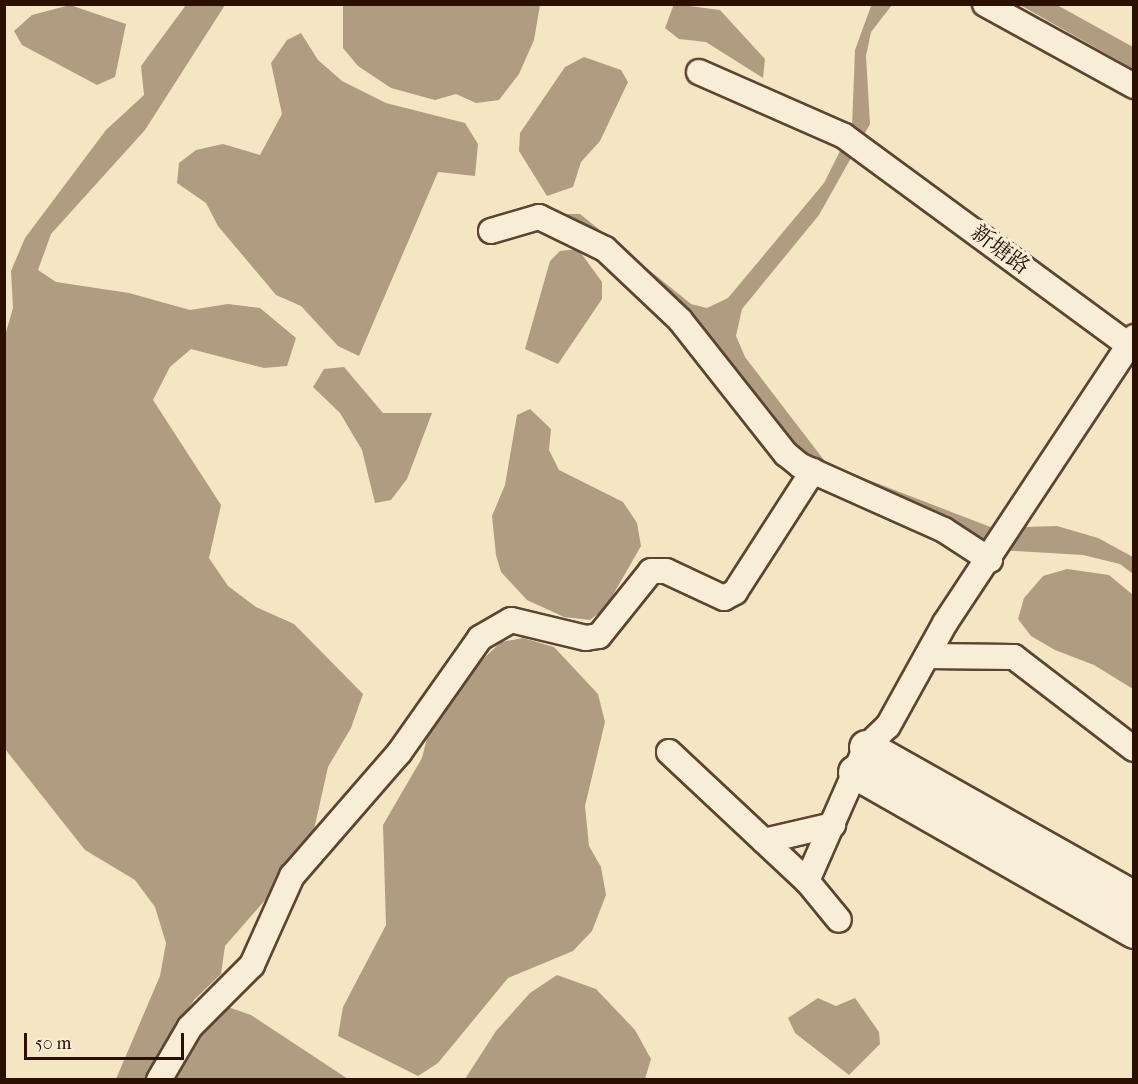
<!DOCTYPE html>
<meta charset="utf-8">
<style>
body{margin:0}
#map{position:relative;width:1138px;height:1084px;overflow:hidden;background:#f4e5c3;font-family:"IM FELL French Canon","Noto Serif SC",serif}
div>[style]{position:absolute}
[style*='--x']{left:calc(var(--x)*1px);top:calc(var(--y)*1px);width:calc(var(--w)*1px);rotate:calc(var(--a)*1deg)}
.water>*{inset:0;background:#b09c81}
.roads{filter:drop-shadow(2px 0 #5d4431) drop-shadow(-2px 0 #5d4431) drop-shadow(0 2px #5d4431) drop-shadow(0 -2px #5d4431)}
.street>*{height:24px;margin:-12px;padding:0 12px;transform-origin:12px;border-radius:12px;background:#f8eed8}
.secondary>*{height:33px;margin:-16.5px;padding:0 16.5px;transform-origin:16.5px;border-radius:16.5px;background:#f8eed8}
span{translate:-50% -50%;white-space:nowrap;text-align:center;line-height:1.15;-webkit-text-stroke:6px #f8eed8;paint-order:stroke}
.street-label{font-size:22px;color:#2b0f00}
.frame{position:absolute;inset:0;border:6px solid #2b0f00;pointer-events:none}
.scale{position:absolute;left:24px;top:1033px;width:160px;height:27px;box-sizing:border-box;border:3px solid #2b0f00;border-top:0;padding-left:8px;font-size:18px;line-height:21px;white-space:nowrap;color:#2b0f00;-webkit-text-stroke:4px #f8eed8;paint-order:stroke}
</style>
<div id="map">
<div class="water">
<i style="clip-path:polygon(674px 4px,720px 10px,765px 59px,763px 78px,706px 42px,679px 39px,665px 28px)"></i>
<i style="clip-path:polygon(70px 5px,126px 24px,115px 77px,97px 85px,22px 45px,14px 31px,32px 15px)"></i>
<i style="clip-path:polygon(186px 5px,225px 5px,145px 130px,51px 234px,38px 270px,56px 282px,129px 293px,190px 310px,228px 304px,260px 308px,296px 338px,287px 366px,264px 368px,191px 349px,170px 367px,153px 400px,221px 505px,209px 558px,228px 586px,256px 607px,294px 624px,363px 694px,351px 728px,328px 767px,313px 834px,295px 866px,225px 946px,221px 974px,194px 1000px,169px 1038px,152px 1079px,116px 1079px,160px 976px,166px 943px,155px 907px,135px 880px,85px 850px,5px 749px,4px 339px,13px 308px,11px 271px,25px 238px,106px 130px,144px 95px,141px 66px)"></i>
<i style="clip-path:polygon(343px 5px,343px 4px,540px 5px,534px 40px,519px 74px,499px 100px,476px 103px,456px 94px,435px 100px,391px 88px,358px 66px,343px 48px)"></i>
<i style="clip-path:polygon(892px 5px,871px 32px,866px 56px,870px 124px,819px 215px,742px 309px,736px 336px,745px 357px,827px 464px,993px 528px,1057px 526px,1098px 538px,1133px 557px,1133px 574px,1120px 564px,1083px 555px,999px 550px,816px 471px,563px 214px,580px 214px,691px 304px,707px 308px,728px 298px,824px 183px,852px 127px,855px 50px,871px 6px)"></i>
<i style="clip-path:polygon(1020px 5px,1057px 5px,1133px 47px,1133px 69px)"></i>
<i style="clip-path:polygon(301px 33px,318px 60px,342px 81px,386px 103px,465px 123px,478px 144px,475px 176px,438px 172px,359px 356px,338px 346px,301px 306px,276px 295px,218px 226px,206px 203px,177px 183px,179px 163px,196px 150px,223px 144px,260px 155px,282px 114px,271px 63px,287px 40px)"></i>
<i style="clip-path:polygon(584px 57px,621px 70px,628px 82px,600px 141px,581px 162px,573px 187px,547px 196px,519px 151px,520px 133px,565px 67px)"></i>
<i style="clip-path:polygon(578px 249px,602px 282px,602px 299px,558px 364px,525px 349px,550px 261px,560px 251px)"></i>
<i style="clip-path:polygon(344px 367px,383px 413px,432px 413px,407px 479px,391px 500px,375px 503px,362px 450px,340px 413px,313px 387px,324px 369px)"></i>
<i style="clip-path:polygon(530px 409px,551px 429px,549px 450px,559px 470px,623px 502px,637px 523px,641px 546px,606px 607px,590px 620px,564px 617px,527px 600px,501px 572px,496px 555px,492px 516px,505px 485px,517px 415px)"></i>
<i style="clip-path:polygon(1067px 569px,1109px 575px,1133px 595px,1133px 689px,1094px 665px,1055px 650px,1031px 636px,1018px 619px,1024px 598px,1043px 576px)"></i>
<i style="clip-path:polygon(523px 638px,554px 647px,598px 694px,605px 722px,585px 806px,589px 846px,601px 867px,606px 895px,592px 931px,573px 951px,508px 978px,438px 1063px,418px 1076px,338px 1036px,343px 1007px,386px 925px,383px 825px,422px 758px,431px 722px,465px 676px,501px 642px)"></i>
<i style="clip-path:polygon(557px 975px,596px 989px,635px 1030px,651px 1059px,645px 1079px,465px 1079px,496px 1031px,530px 993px)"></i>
<i style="clip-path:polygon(818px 998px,836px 1006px,855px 998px,879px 1032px,880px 1044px,849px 1075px,795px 1033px,788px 1018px)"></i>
<i style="clip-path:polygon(228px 1007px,251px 1015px,348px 1079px,174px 1080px,214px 1014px)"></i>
</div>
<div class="roads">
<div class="street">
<i style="--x:985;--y:4;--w:170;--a:28.8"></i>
<i style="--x:699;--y:72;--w:158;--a:23.8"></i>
<i style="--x:844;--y:136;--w:360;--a:36.3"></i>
<i style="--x:491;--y:231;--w:50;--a:-16.3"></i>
<i style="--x:539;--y:217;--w:73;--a:25.9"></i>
<i style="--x:605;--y:249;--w:103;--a:43.4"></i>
<i style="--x:680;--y:320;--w:171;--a:51.7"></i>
<i style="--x:786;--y:454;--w:19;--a:39"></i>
<i style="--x:801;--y:466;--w:157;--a:24.1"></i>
<i style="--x:944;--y:530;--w:55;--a:33.1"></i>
<i style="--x:927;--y:656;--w:87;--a:0.7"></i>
<i style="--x:1014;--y:657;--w:151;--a:37.5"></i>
<i style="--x:669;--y:752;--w:189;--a:43.1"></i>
<i style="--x:807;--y:881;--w:50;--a:50.6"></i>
<i style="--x:764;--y:841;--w:71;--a:-13.1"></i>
<i style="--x:807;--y:881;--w:146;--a:-66.2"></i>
<i style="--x:866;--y:747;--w:30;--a:-44"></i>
<i style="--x:888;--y:726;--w:118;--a:-61"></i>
<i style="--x:945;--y:623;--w:343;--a:-56.5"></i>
<i style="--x:159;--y:1080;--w:61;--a:-59.7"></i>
<i style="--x:190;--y:1027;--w:88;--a:-45"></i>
<i style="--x:252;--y:965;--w:98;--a:-65.8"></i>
<i style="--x:292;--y:876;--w:163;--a:-49"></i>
<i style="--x:399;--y:753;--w:141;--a:-54.8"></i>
<i style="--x:480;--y:638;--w:36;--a:-30"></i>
<i style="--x:511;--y:620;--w:77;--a:13.5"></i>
<i style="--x:586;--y:638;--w:13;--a:-9"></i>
<i style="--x:599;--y:636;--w:83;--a:-51.3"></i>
<i style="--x:651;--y:571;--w:15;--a:0"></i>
<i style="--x:666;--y:571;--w:64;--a:25"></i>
<i style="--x:724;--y:598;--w:13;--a:-29"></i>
<i style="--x:735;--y:592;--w:144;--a:-57.2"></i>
</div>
<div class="secondary">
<i style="--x:866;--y:747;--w:308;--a:29.4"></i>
<i style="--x:855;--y:772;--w:321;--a:29.7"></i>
</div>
</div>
<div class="street-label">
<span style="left:1000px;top:250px;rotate:37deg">新塘路</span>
</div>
<div class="frame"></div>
<div class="scale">50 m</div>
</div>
